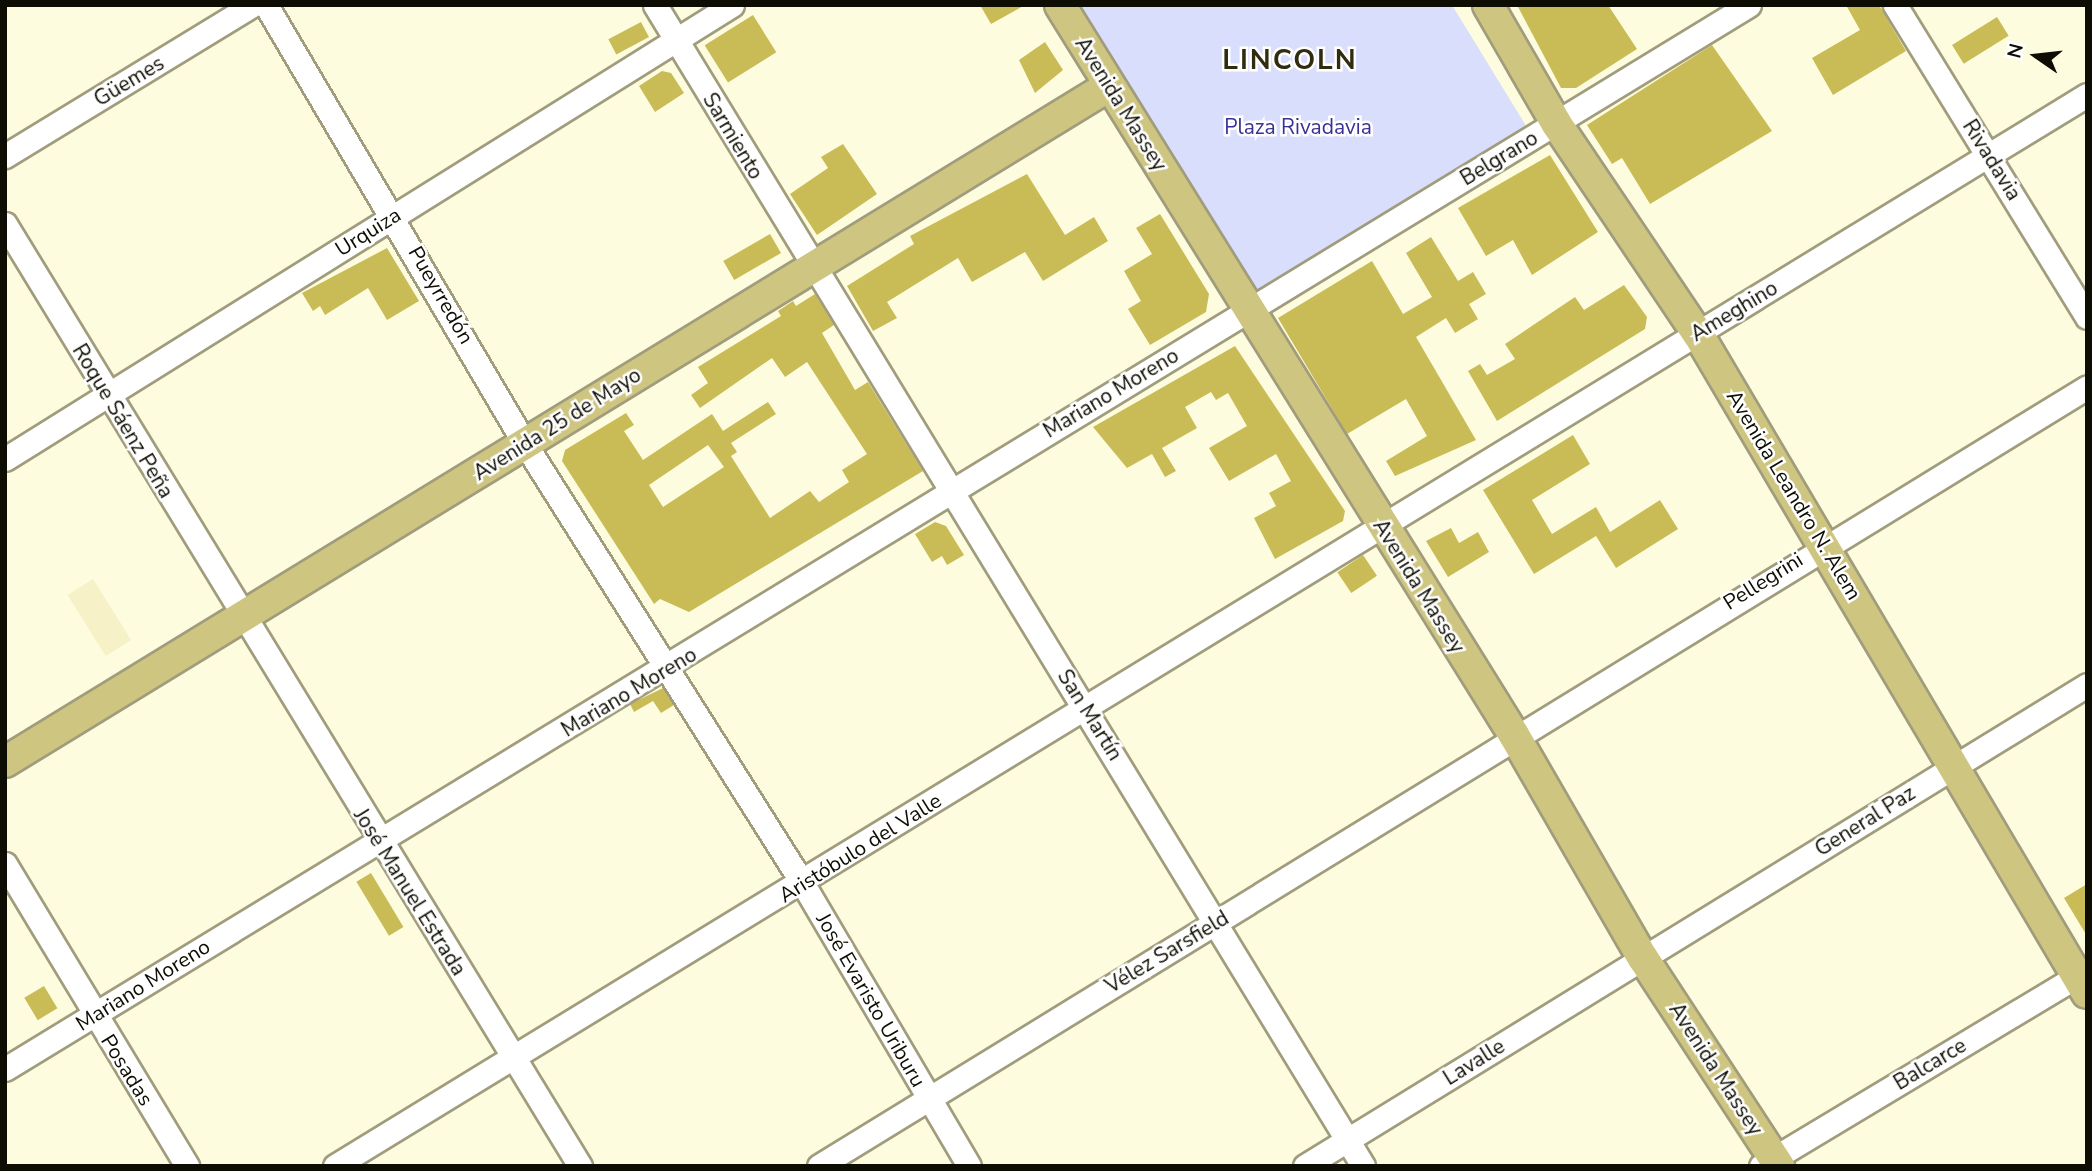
<!DOCTYPE html>
<meta charset="utf-8">
<style>
body{margin:0}
#map{position:relative;width:2092px;height:1171px;overflow:hidden;background:#fefcdf;font-family:"Nunito Sans",sans-serif}
div>[style]{position:absolute}
[style*='--x']{left:calc(var(--x)*1px);top:calc(var(--y)*1px);width:calc(var(--w)*1px);rotate:calc(var(--a)*1deg)}
.built>*{inset:0;background:#f6f1c6;transform-origin:0 0}
.green>*{inset:0;background:#dadefd}
.building>*{inset:0;background:#c9bc56;transform-origin:0 0}
.roads{filter:drop-shadow(2px 0 #a09c7c) drop-shadow(-2px 0 #a09c7c) drop-shadow(0 2px #a09c7c) drop-shadow(0 -2px #a09c7c)}
.minor>*{height:23px;margin:-11.5px;padding:0 11.5px;transform-origin:11.5px;border-radius:11.5px;background:#fff}
.major>*{height:30px;margin:-15px;padding:0 15px;transform-origin:15px;border-radius:15px;background:#cec580}
span{translate:-50% -50%;white-space:nowrap;text-align:center;line-height:1.15;-webkit-text-stroke:5px #fff;paint-order:stroke}
.street-label{font-size:21px;color:#0e0d03}
.park-label{font-size:21px;color:#383092}
.district-label{font-size:28px;color:#302c0f;font-weight:700;letter-spacing:2px}
.frame{position:absolute;inset:0;border:7px solid #0e0d03;pointer-events:none}
.north{position:absolute;left:2001px;top:21px;width:70px;height:70px;-webkit-text-stroke:5px #fff;paint-order:stroke;rotate:284deg;font-size:19px;font-weight:700;line-height:28px;text-align:center;color:#0e0d03}
.north::after{content:'';display:block;margin:auto;width:24px;height:32px;background:#0e0d03;clip-path:polygon(50% 0,100% 100%,50% 72%,0 100%)}
</style>
<div id="map">
<div class="built">
<i style="left:93px;top:579px;width:72px;height:30px;rotate:58deg"></i>
</div>
<div class="green">
<i style="clip-path:polygon(1080px 5px,1452px 5px,1528px 129px,1257px 295px)"></i>
</div>
<div class="building">
<i style="clip-path:polygon(980px 5px,1025px 5px,991px 24px)"></i>
<i style="clip-path:polygon(1517px 5px,1608px 5px,1637px 49px,1576px 88px,1561px 88px)"></i>
<i style="clip-path:polygon(1846px 5px,1879px 5px,1906px 51px,1833px 95px,1812px 58px,1860px 30px)"></i>
<i style="left:753px;top:15px;width:44px;height:57px;rotate:58deg"></i>
<i style="left:1997px;top:17px;width:22px;height:53px;rotate:58deg"></i>
<i style="left:641px;top:22px;width:17px;height:37px;rotate:62deg"></i>
<i style="clip-path:polygon(1045px 42px,1063px 70px,1035px 93px,1019px 60px)"></i>
<i style="clip-path:polygon(1712px 45px,1772px 131px,1650px 204px,1622px 158px,1612px 164px,1587px 125px)"></i>
<i style="clip-path:polygon(662px 71px,671px 73px,684px 93px,655px 112px,639px 86px)"></i>
<i style="clip-path:polygon(843px 144px,877px 194px,817px 235px,790px 194px,828px 168px,821px 157px)"></i>
<i style="clip-path:polygon(1550px 155px,1598px 232px,1532px 275px,1513px 240px,1486px 256px,1458px 208px)"></i>
<i style="clip-path:polygon(1027px 174px,1065px 235px,1094px 217px,1108px 241px,1043px 281px,1025px 252px,972px 282px,958px 258px,887px 302px,897px 318px,873px 331px,847px 286px,914px 244px,910px 236px)"></i>
<i style="clip-path:polygon(1160px 214px,1209px 294px,1206px 312px,1150px 345px,1128px 309px,1141px 301px,1124px 271px,1152px 254px,1136px 228px)"></i>
<i style="left:770px;top:234px;width:22px;height:54px;rotate:60deg"></i>
<i style="clip-path:polygon(1431px 237px,1458px 281px,1473px 272px,1486px 294px,1469px 304px,1478px 319px,1455px 333px,1446px 318px,1416px 337px,1476px 440px,1395px 476px,1386px 461px,1427px 436px,1406px 399px,1347px 434px,1278px 318px,1372px 261px,1403px 314px,1432px 297px,1406px 253px)"></i>
<i style="clip-path:polygon(387px 248px,419px 301px,387px 320px,368px 288px,325px 315px,320px 306px,313px 311px,302px 293px)"></i>
<i style="clip-path:polygon(1624px 285px,1647px 317px,1645px 329px,1497px 421px,1468px 371px,1480px 364px,1487px 375px,1515px 359px,1505px 344px,1575px 297px,1584px 310px)"></i>
<i style="clip-path:polygon(evenodd,815px 294px,834px 325px,822px 333px,855px 390px,868px 382px,923px 471px,689px 612px,660px 599px,654px 604px,562px 461px,565px 450px,626px 413px,634px 425px,624px 431px,643px 460px,712px 414px,723px 431px,768px 402px,776px 414px,731px 443px,737px 452px,731px 456px,770px 518px,810px 491px,819px 502px,849px 482px,842px 470px,867px 454px,807px 362px,785px 377px,772px 358px,700px 408px,691px 395px,708px 383px,698px 367px,781px 316px,778px 311px,793px 301px,796px 306px,815px 294px,708px 445px,724px 467px,663px 507px,649px 485px,708px 445px)"></i>
<i style="clip-path:polygon(1235px 346px,1345px 511px,1343px 521px,1275px 559px,1254px 518px,1276px 506px,1269px 493px,1291px 481px,1276px 454px,1229px 481px,1209px 448px,1247px 426px,1228px 393px,1216px 400px,1211px 392px,1185px 407px,1197px 428px,1162px 448px,1176px 471px,1165px 477px,1152px 454px,1127px 468px,1093px 427px)"></i>
<i style="clip-path:polygon(1573px 435px,1590px 464px,1532px 500px,1552px 534px,1596px 507px,1610px 532px,1660px 500px,1678px 529px,1616px 568px,1596px 536px,1534px 574px,1483px 490px)"></i>
<i style="clip-path:polygon(935px 522px,946px 526px,964px 555px,947px 565px,942px 556px,932px 562px,915px 534px)"></i>
<i style="clip-path:polygon(1451px 528px,1459px 543px,1478px 532px,1489px 552px,1448px 577px,1426px 541px)"></i>
<i style="left:1363px;top:555px;width:25px;height:31px;rotate:56deg"></i>
<i style="clip-path:polygon(663px 688px,674px 705px,661px 713px,653px 701px,634px 712px,630px 704px)"></i>
<i style="left:371px;top:873px;width:63px;height:17px;rotate:59deg"></i>
<i style="clip-path:polygon(2087px 884px,2087px 936px,2064px 898px)"></i>
<i style="left:44px;top:986px;width:26px;height:23px;rotate:59deg"></i>
</div>
<div class="roads">
<div class="minor">
<i style="--x:266;--y:5;--w:510;--a:59.46"></i>
<i style="--x:525;--y:444;--w:520;--a:57.71"></i>
<i style="--x:803;--y:884;--w:327;--a:59.5"></i>
<i style="--x:655;--y:5;--w:1360;--a:58.62"></i>
<i style="--x:1895;--y:5;--w:366;--a:58.4"></i>
<i style="--x:5;--y:156;--w:289;--a:-31.4"></i>
<i style="--x:5;--y:224;--w:1104;--a:58.6"></i>
<i style="--x:5;--y:459;--w:857;--a:-31.98"></i>
<i style="--x:5;--y:864;--w:353;--a:58.9"></i>
<i style="--x:5;--y:1069;--w:2043;--a:-31.39"></i>
<i style="--x:335;--y:1166;--w:2053;--a:-31.44"></i>
<i style="--x:819;--y:1166;--w:1488;--a:-31.56"></i>
<i style="--x:1305;--y:1166;--w:918;--a:-31.6"></i>
<i style="--x:1761;--y:1166;--w:380;--a:-31"></i>
</div>
<div class="major">
<i style="--x:1060;--y:5;--w:860;--a:58.12"></i>
<i style="--x:1514;--y:735;--w:258;--a:60"></i>
<i style="--x:1643;--y:958;--w:249;--a:56.8"></i>
<i style="--x:1488;--y:5;--w:136;--a:60"></i>
<i style="--x:1556;--y:123;--w:254;--a:56.1"></i>
<i style="--x:1698;--y:334;--w:765;--a:59.45"></i>
<i style="--x:5;--y:762;--w:1295;--a:-31.48"></i>
</div>
</div>
<div class="street-label">
<span style="left:129px;top:81px;rotate:-31deg">Güemes</span>
<span style="left:1121px;top:104px;rotate:58deg">Avenida Massey</span>
<span style="left:733px;top:136px;rotate:59deg">Sarmiento</span>
<span style="left:1499px;top:158px;rotate:-31deg">Belgrano</span>
<span style="left:1992px;top:160px;rotate:58deg">Rivadavia</span>
<span style="left:368px;top:232px;rotate:-32deg">Urquiza</span>
<span style="left:441px;top:295px;rotate:60deg">Pueyrredón</span>
<span style="left:1734px;top:311px;rotate:-31deg">Ameghino</span>
<span style="left:1111px;top:393px;rotate:-31deg">Mariano Moreno</span>
<span style="left:123px;top:421px;rotate:59deg">Roque Sáenz Peña</span>
<span style="left:557px;top:424px;rotate:-32deg">Avenida 25 de Mayo</span>
<span style="left:1794px;top:495px;rotate:59deg">Avenida Leandro N. Alem</span>
<span style="left:1763px;top:581px;rotate:-32deg">Pellegrini</span>
<span style="left:1419px;top:586px;rotate:58deg">Avenida Massey</span>
<span style="left:629px;top:692px;rotate:-31deg">Mariano Moreno</span>
<span style="left:1090px;top:715px;rotate:58deg">San Martín</span>
<span style="left:1865px;top:821px;rotate:-32deg">General Paz</span>
<span style="left:860px;top:848px;rotate:-32deg">Aristóbulo del Valle</span>
<span style="left:410px;top:892px;rotate:58deg">José Manuel Estrada</span>
<span style="left:1167px;top:952px;rotate:-31deg">Vélez Sarsfield</span>
<span style="left:143px;top:985px;rotate:-32deg">Mariano Moreno</span>
<span style="left:871px;top:1000px;rotate:60deg">José Evaristo Uriburu</span>
<span style="left:1474px;top:1062px;rotate:-32deg">Lavalle</span>
<span style="left:1930px;top:1064px;rotate:-31deg">Balcarce</span>
<span style="left:1716px;top:1069px;rotate:57deg">Avenida Massey</span>
<span style="left:127px;top:1070px;rotate:58deg">Posadas</span>
</div>
<div class="park-label">
<span style="left:1298px;top:127px">Plaza Rivadavia</span>
</div>
<div class="district-label">
<span style="left:1290px;top:60px">LINCOLN</span>
</div>
<div class="frame"></div>
<div class="north">N</div>
</div>
